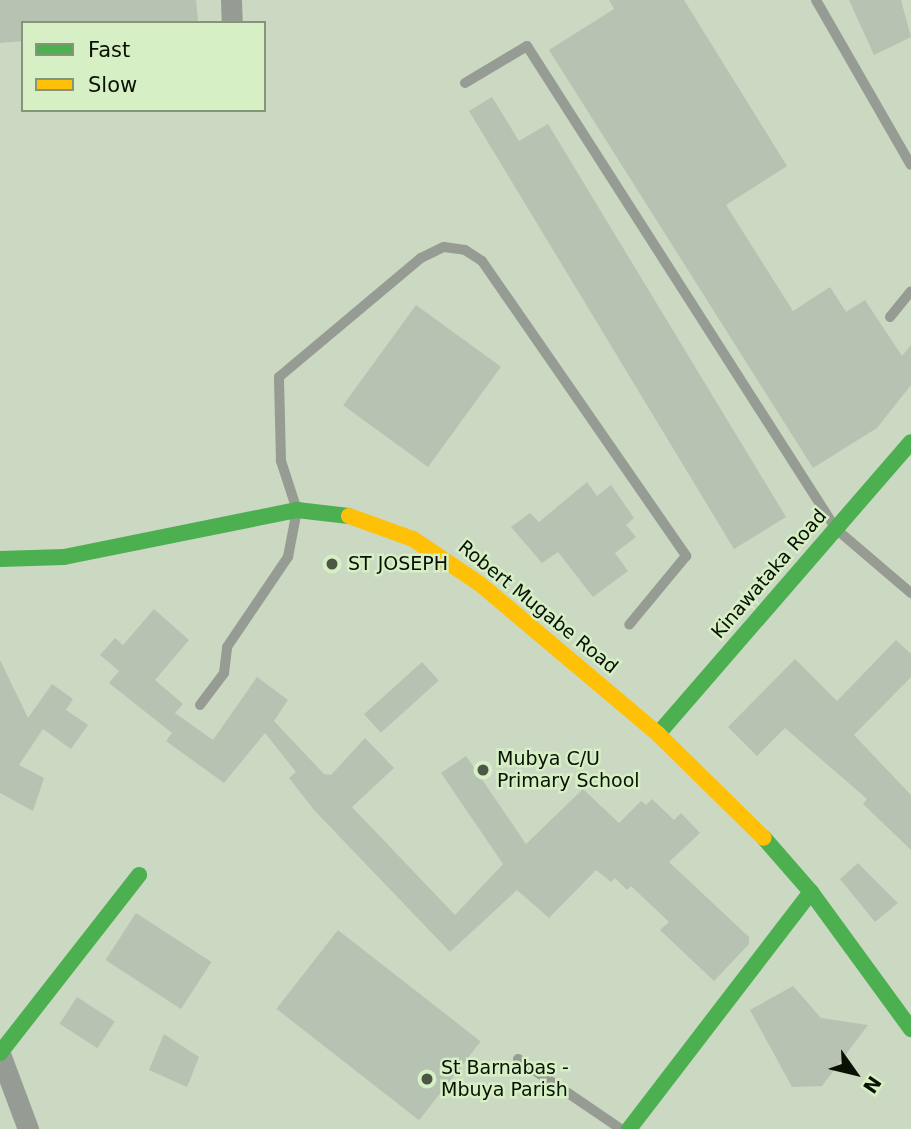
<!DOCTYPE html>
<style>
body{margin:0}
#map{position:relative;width:911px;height:1129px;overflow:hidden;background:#cbd8c2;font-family:"DejaVu Sans",sans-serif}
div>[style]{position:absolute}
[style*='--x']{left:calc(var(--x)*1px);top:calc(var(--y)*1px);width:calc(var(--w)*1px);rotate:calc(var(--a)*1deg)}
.building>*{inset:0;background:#b6c3b3;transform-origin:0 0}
.lane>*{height:10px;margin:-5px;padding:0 5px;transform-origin:5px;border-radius:5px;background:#969c93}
.street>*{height:21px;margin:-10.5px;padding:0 10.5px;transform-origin:10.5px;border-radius:10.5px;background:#969c93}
.fast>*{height:16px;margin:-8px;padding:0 8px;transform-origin:8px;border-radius:8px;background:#4caf50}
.slow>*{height:16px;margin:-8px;padding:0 8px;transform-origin:8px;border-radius:8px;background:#ffc107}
.dots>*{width:19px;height:19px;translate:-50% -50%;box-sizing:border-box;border:4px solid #d6efc4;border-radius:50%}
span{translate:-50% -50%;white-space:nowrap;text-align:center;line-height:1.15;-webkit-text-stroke:5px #d6efc4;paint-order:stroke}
.poi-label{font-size:19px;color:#091104}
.left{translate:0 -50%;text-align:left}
.street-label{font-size:19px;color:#091104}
.legend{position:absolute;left:21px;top:21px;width:245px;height:91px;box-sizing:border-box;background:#d6efc4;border:2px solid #849677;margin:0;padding:9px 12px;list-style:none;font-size:21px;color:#091104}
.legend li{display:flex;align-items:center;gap:14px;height:35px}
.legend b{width:35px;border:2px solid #849677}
.north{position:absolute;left:820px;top:1038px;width:70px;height:70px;-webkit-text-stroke:5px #d6efc4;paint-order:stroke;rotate:124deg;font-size:19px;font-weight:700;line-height:28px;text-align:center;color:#091104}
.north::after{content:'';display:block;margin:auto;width:24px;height:32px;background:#091104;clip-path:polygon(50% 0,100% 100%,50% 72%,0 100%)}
</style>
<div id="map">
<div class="building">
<i style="clip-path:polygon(0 0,196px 0,198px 21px,23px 23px,23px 41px,0 43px)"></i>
<i style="clip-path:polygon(609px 0,684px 0,787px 166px,726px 205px,793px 311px,830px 287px,846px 312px,865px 300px,902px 356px,911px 345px,911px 385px,877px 428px,813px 468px,549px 50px,614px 9px)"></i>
<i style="clip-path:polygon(849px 0,901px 0,911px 37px,874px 55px)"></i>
<i style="clip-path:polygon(492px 97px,519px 141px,548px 124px,786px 517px,734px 549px,469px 111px)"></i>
<i style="left:416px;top:305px;width:105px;height:124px;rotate:36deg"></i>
<i style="clip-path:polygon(587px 482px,597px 496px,611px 485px,634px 518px,626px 525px,636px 537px,615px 553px,628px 571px,593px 597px,558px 552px,542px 563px,511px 527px,530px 513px,539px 522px)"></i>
<i style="clip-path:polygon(154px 609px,189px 640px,155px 680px,183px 704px,175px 713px,213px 740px,257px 677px,288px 700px,274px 721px,324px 774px,331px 775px,365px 738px,394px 768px,352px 807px,455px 915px,503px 864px,441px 773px,466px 756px,526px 844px,583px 789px,619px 823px,641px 801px,646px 805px,652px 799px,674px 820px,681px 813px,700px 833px,669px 862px,749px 937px,749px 944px,714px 981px,660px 930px,669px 922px,631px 886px,627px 890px,615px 878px,611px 882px,596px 870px,549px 918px,517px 890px,450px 952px,314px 810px,289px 778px,296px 772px,265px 733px,224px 783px,166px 741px,172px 733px,109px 683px,119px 671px,100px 655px,115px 638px,123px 645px)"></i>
<i style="clip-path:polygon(896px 640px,911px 654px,911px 677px,854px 735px,911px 795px,911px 850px,863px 804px,867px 799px,785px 728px,757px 756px,728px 727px,795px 659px,837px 701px)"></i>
<i style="clip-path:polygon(0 660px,28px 718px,52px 684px,73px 699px,66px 710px,88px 725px,71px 749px,43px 729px,19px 765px,44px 778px,33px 811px,0 793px)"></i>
<i style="left:422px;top:662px;width:25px;height:78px;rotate:48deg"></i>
<i style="clip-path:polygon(858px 863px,898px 903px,875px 922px,840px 879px)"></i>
<i style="left:136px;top:913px;width:90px;height:56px;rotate:33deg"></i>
<i style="left:338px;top:930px;width:181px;height:100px;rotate:38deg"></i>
<i style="clip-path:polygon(793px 986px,821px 1018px,868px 1025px,822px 1086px,792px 1087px,750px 1010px)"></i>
<i style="left:77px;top:997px;width:45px;height:32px;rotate:33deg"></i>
<i style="clip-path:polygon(164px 1034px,199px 1057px,187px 1087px,149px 1070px)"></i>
</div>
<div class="lane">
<i style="--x:816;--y:0;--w:190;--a:60.1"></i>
<i style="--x:465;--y:83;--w:72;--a:-30.8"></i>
<i style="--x:527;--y:46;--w:573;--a:57.39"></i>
<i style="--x:836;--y:529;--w:99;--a:40.5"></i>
<i style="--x:890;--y:317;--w:33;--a:-51"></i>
<i style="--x:200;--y:705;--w:40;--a:-53"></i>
<i style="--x:224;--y:673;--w:26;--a:-83"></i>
<i style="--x:227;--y:647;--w:109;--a:-55.9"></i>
<i style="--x:288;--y:557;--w:48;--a:-79.2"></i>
<i style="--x:297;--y:510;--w:52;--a:-108.1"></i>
<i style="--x:281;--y:461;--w:84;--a:-91.4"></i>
<i style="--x:279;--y:377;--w:185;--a:-40"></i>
<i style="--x:421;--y:258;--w:25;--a:-26"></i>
<i style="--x:444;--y:247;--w:21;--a:8"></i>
<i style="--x:465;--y:250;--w:20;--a:33"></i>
<i style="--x:482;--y:261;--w:359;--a:55.3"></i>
<i style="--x:686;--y:556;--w:89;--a:129.6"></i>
<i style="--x:518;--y:1059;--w:125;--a:34.2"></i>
</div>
<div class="street">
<i style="--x:231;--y:0;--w:23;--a:88"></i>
<i style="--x:0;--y:1054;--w:80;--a:69.5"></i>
</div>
<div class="fast">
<i style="--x:0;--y:559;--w:64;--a:-1.8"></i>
<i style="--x:64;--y:557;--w:238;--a:-11.4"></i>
<i style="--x:297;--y:510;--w:52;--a:6.6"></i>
<i style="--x:658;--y:734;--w:386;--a:-49.1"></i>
<i style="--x:764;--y:838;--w:72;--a:49"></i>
<i style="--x:811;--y:892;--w:170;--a:53.9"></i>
<i style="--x:0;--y:1053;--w:226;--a:-52"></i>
<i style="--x:629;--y:1129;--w:299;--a:-52.5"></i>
</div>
<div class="slow">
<i style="--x:349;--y:516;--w:68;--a:19.8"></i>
<i style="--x:413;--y:539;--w:81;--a:33.9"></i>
<i style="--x:480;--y:584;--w:233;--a:40.1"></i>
<i style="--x:658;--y:734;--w:148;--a:44.5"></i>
</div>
<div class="dots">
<i style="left:332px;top:564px;background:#4d5746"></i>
<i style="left:483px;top:770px;background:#4d5746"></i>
<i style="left:427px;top:1079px;background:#4d5746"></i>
</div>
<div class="poi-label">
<span class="left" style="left:348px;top:564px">ST JOSEPH</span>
<span class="left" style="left:497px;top:770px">Mubya C/U<br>Primary School</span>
<span class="left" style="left:441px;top:1079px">St Barnabas -<br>Mbuya Parish</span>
</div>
<div class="street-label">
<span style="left:769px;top:574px;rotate:-49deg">Kinawataka Road</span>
<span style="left:538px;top:607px;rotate:39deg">Robert Mugabe Road</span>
</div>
<ul class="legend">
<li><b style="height:9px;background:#4caf50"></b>Fast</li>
<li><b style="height:9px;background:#ffc107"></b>Slow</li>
</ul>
<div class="north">N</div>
</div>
